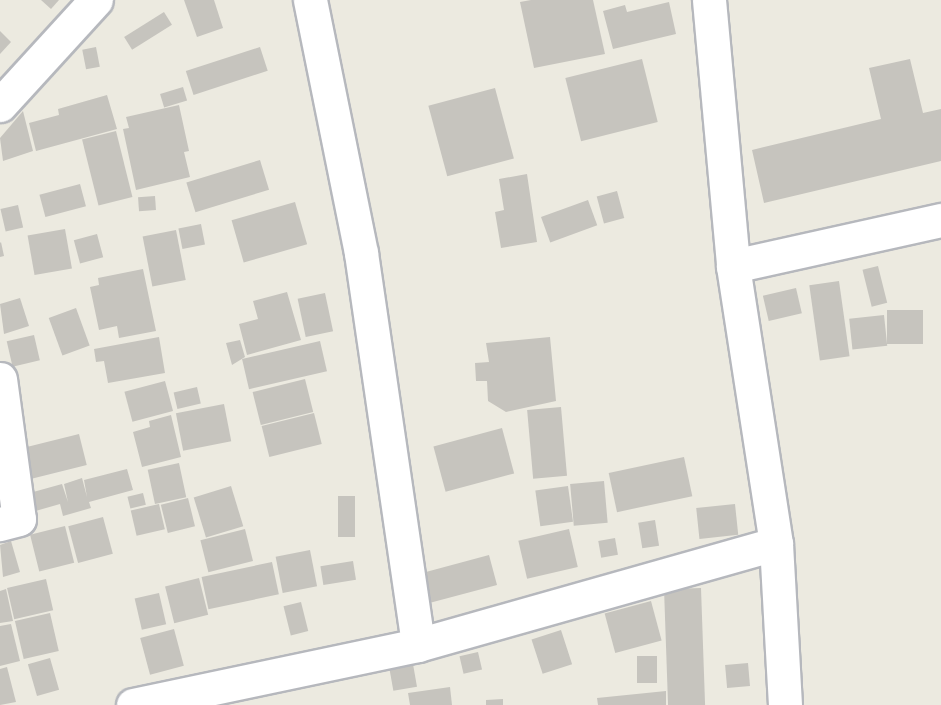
<!DOCTYPE html>
<style>
body{margin:0}
#map{position:relative;width:941px;height:705px;overflow:hidden;background:#eceae0;font-family:Raleway,sans-serif}
div>[style]{position:absolute}
[style*='--x']{left:calc(var(--x)*1px);top:calc(var(--y)*1px);width:calc(var(--w)*1px);rotate:calc(var(--a)*1deg)}
.building>*{inset:0;background:#c6c4be;transform-origin:0 0}
.roads{filter:drop-shadow(2px 0 #b6b8bd) drop-shadow(-2px 0 #b6b8bd) drop-shadow(0 2px #b6b8bd) drop-shadow(0 -2px #b6b8bd)}
.minor>*{height:33px;margin:-16.5px;padding:0 16.5px;transform-origin:16.5px;border-radius:16.5px;background:#fff}
span{translate:-50% -50%;white-space:nowrap;text-align:center;line-height:1.15;-webkit-text-stroke:6px #fff;paint-order:stroke}
</style>
<div id="map">
<div class="building">
<i style="clip-path:polygon(41px 0,59px 0,51px 9px)"></i>
<i style="clip-path:polygon(184px 0,214px 0,223px 28px,197px 37px)"></i>
<i style="clip-path:polygon(531px 0,593px 0,605px 54px,534px 68px,520px 2px)"></i>
<i style="clip-path:polygon(669px 2px,676px 34px,613px 49px,603px 11px,625px 5px,627px 12px)"></i>
<i style="left:164px;top:12px;width:15px;height:47px;rotate:58deg"></i>
<i style="clip-path:polygon(0 31px,11px 42px,0 54px)"></i>
<i style="left:96px;top:47px;width:20px;height:14px;rotate:79deg"></i>
<i style="left:260px;top:47px;width:25px;height:78px;rotate:72deg"></i>
<i style="left:642px;top:59px;width:65px;height:79px;rotate:76deg"></i>
<i style="clip-path:polygon(910px 59px,923px 113px,941px 109px,941px 161px,764px 203px,752px 150px,881px 119px,869px 68px)"></i>
<i style="left:183px;top:87px;width:14px;height:24px;rotate:73deg"></i>
<i style="left:495px;top:88px;width:73px;height:69px;rotate:75deg"></i>
<i style="clip-path:polygon(107px 95px,117px 129px,36px 151px,29px 123px,59px 115px,58px 109px)"></i>
<i style="clip-path:polygon(179px 105px,189px 151px,184px 152px,190px 177px,136px 190px,123px 129px,129px 128px,126px 117px)"></i>
<i style="clip-path:polygon(23px 111px,33px 151px,3px 161px,0 138px)"></i>
<i style="left:116px;top:131px;width:68px;height:35px;rotate:76deg"></i>
<i style="left:260px;top:160px;width:31px;height:77px;rotate:73deg"></i>
<i style="clip-path:polygon(527px 174px,537px 242px,501px 248px,495px 212px,504px 210px,499px 179px)"></i>
<i style="left:80px;top:184px;width:23px;height:42px;rotate:75deg"></i>
<i style="left:617px;top:191px;width:28px;height:21px;rotate:75deg"></i>
<i style="left:155px;top:196px;width:14px;height:17px;rotate:86deg"></i>
<i style="left:588px;top:200px;width:27px;height:50px;rotate:70deg"></i>
<i style="left:295px;top:202px;width:44px;height:66px;rotate:74deg"></i>
<i style="left:18px;top:205px;width:23px;height:18px;rotate:77deg"></i>
<i style="left:201px;top:224px;width:21px;height:23px;rotate:79deg"></i>
<i style="left:65px;top:229px;width:40px;height:38px;rotate:80deg"></i>
<i style="left:176px;top:230px;width:51px;height:34px;rotate:79deg"></i>
<i style="left:97px;top:234px;width:24px;height:24px;rotate:75deg"></i>
<i style="clip-path:polygon(1px 242px,4px 256px,0 257px,0 243px)"></i>
<i style="left:878px;top:266px;width:38px;height:16px;rotate:76deg"></i>
<i style="clip-path:polygon(143px 269px,156px 331px,119px 338px,117px 326px,99px 330px,90px 287px,99px 285px,98px 278px)"></i>
<i style="left:839px;top:281px;width:76px;height:30px;rotate:82deg"></i>
<i style="left:796px;top:288px;width:26px;height:34px;rotate:77deg"></i>
<i style="clip-path:polygon(287px 292px,301px 340px,247px 355px,239px 324px,258px 319px,253px 301px)"></i>
<i style="left:325px;top:293px;width:39px;height:28px;rotate:78deg"></i>
<i style="clip-path:polygon(20px 298px,29px 326px,4px 334px,0 304px)"></i>
<i style="left:76px;top:308px;width:40px;height:29px;rotate:70deg"></i>
<i style="left:887px;top:310px;width:36px;height:34px"></i>
<i style="left:884px;top:315px;width:31px;height:35px;rotate:84deg"></i>
<i style="left:34px;top:335px;width:26px;height:28px;rotate:77deg"></i>
<i style="clip-path:polygon(159px 337px,165px 373px,108px 383px,104px 361px,96px 362px,94px 349px)"></i>
<i style="clip-path:polygon(550px 337px,556px 401px,506px 412px,488px 401px,487px 381px,476px 381px,475px 363px,489px 362px,486px 343px)"></i>
<i style="clip-path:polygon(240px 340px,245px 357px,232px 365px,226px 343px)"></i>
<i style="left:320px;top:341px;width:31px;height:80px;rotate:77deg"></i>
<i style="left:305px;top:379px;width:34px;height:54px;rotate:76deg"></i>
<i style="left:165px;top:381px;width:31px;height:42px;rotate:75deg"></i>
<i style="left:197px;top:387px;width:17px;height:24px;rotate:77deg"></i>
<i style="left:224px;top:404px;width:38px;height:49px;rotate:79deg"></i>
<i style="left:561px;top:407px;width:69px;height:34px;rotate:85deg"></i>
<i style="left:314px;top:413px;width:32px;height:54px;rotate:76deg"></i>
<i style="clip-path:polygon(171px 415px,181px 457px,142px 467px,133px 432px,150px 427px,149px 421px)"></i>
<i style="left:502px;top:428px;width:47px;height:71px;rotate:75deg"></i>
<i style="left:79px;top:434px;width:32px;height:61px;rotate:76deg"></i>
<i style="left:684px;top:457px;width:40px;height:77px;rotate:78deg"></i>
<i style="left:179px;top:463px;width:35px;height:32px;rotate:78deg"></i>
<i style="clip-path:polygon(127px 469px,133px 490px,89px 502px,91px 508px,63px 516px,60px 504px,32px 512px,26px 494px,62px 484px,68px 502px,64px 484px,82px 478px,87px 497px,84px 480px)"></i>
<i style="left:604px;top:481px;width:42px;height:34px;rotate:85deg"></i>
<i style="left:231px;top:486px;width:42px;height:39px;rotate:73deg"></i>
<i style="left:568px;top:486px;width:36px;height:33px;rotate:82deg"></i>
<i style="left:143px;top:493px;width:12px;height:16px;rotate:76deg"></i>
<i style="left:338px;top:496px;width:17px;height:41px"></i>
<i style="left:188px;top:498px;width:29px;height:28px;rotate:76deg"></i>
<i style="left:159px;top:504px;width:26px;height:29px;rotate:77deg"></i>
<i style="left:735px;top:504px;width:31px;height:39px;rotate:84deg"></i>
<i style="left:103px;top:517px;width:38px;height:36px;rotate:75deg"></i>
<i style="left:655px;top:520px;width:26px;height:17px;rotate:81deg"></i>
<i style="left:65px;top:526px;width:38px;height:36px;rotate:76deg"></i>
<i style="left:245px;top:529px;width:33px;height:46px;rotate:76deg"></i>
<i style="left:569px;top:529px;width:39px;height:52px;rotate:77deg"></i>
<i style="left:615px;top:538px;width:17px;height:17px;rotate:80deg"></i>
<i style="clip-path:polygon(11px 541px,20px 572px,3px 577px,0 545px)"></i>
<i style="left:310px;top:550px;width:37px;height:35px;rotate:79deg"></i>
<i style="left:489px;top:555px;width:31px;height:74px;rotate:75deg"></i>
<i style="left:353px;top:561px;width:19px;height:33px;rotate:81deg"></i>
<i style="left:272px;top:562px;width:33px;height:72px;rotate:78deg"></i>
<i style="left:199px;top:578px;width:38px;height:35px;rotate:76deg"></i>
<i style="left:46px;top:579px;width:32px;height:40px;rotate:77deg"></i>
<i style="left:701px;top:588px;width:117px;height:37px;rotate:88deg"></i>
<i style="clip-path:polygon(6px 589px,13px 621px,0 623px,0 591px)"></i>
<i style="left:159px;top:593px;width:32px;height:25px;rotate:77deg"></i>
<i style="left:651px;top:601px;width:41px;height:48px;rotate:75deg"></i>
<i style="left:301px;top:602px;width:30px;height:18px;rotate:76deg"></i>
<i style="left:50px;top:613px;width:39px;height:36px;rotate:77deg"></i>
<i style="clip-path:polygon(11px 624px,20px 661px,0 666px,0 626px)"></i>
<i style="left:174px;top:629px;width:38px;height:35px;rotate:75deg"></i>
<i style="left:561px;top:630px;width:36px;height:31px;rotate:72deg"></i>
<i style="left:478px;top:652px;width:18px;height:19px;rotate:77deg"></i>
<i style="left:637px;top:656px;width:20px;height:27px"></i>
<i style="left:50px;top:658px;width:33px;height:23px;rotate:74deg"></i>
<i style="left:748px;top:663px;width:23px;height:23px;rotate:85deg"></i>
<i style="left:413px;top:664px;width:23px;height:24px;rotate:80deg"></i>
<i style="clip-path:polygon(7px 667px,16px 702px,0 705px,0 669px)"></i>
<i style="clip-path:polygon(450px 687px,452px 705px,410px 705px,408px 693px)"></i>
<i style="clip-path:polygon(666px 691px,666px 705px,598px 705px,597px 698px)"></i>
<i style="clip-path:polygon(503px 699px,503px 705px,486px 705px,486px 700px)"></i>
</div>
<div class="roads">
<div class="minor">
<i style="--x:310;--y:0;--w:258;--a:78.6"></i>
<i style="--x:361;--y:253;--w:396;--a:81.7"></i>
<i style="--x:709;--y:0;--w:267;--a:84.8"></i>
<i style="--x:733;--y:266;--w:281;--a:81.2"></i>
<i style="--x:776;--y:544;--w:161;--a:86.8"></i>
<i style="--x:0;--y:105;--w:142;--a:-47.6"></i>
<i style="--x:733;--y:266;--w:213;--a:-12.5"></i>
<i style="--x:0;--y:379;--w:141;--a:82.3"></i>
<i style="--x:19;--y:519;--w:20;--a:165"></i>
<i style="--x:133;--y:705;--w:291;--a:-11.9"></i>
<i style="--x:418;--y:645;--w:372;--a:-15.8"></i>
</div>
</div>
</div>
